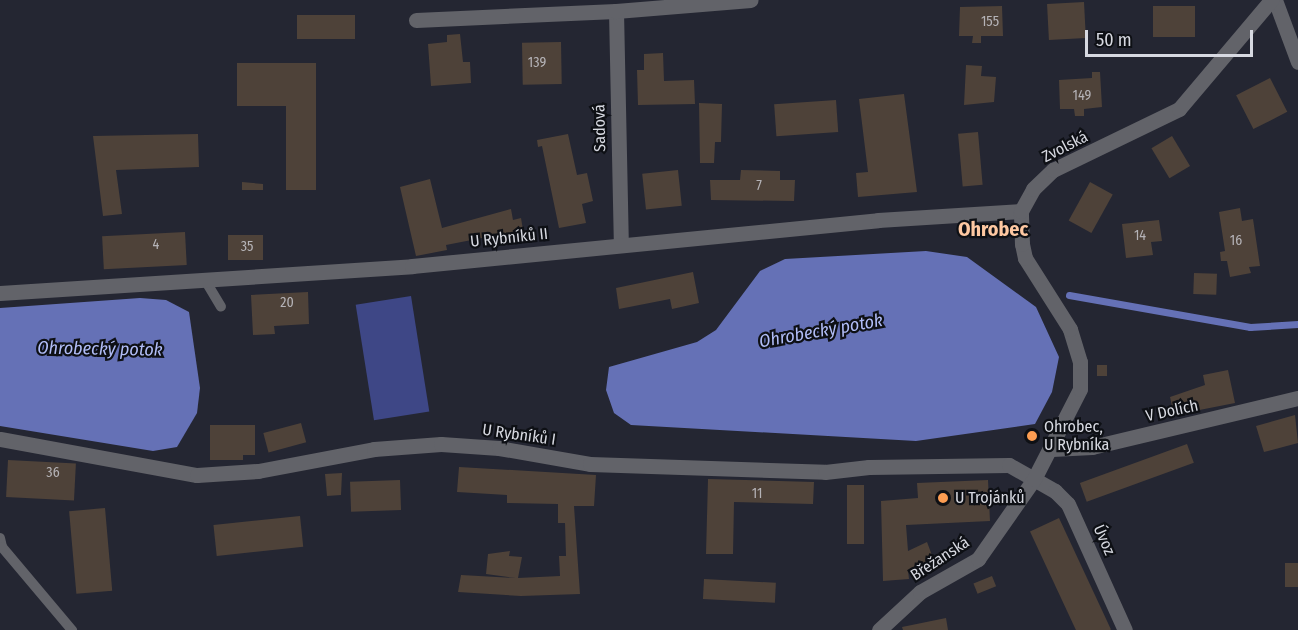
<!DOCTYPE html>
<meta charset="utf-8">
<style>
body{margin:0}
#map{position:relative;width:1298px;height:630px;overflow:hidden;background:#242632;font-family:"Fira Sans Condensed",sans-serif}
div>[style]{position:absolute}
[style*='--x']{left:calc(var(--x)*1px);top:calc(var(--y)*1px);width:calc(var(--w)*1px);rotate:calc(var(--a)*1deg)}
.green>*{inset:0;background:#3e4786;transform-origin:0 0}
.water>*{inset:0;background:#6571b6}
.stream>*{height:7px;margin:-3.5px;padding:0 3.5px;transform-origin:3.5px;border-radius:3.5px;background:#6571b6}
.building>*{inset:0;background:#4e4239;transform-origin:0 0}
.service>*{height:10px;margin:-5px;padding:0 5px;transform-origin:5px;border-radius:5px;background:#626369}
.minor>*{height:15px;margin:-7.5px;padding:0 7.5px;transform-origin:7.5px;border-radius:7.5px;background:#626369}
.tertiary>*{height:15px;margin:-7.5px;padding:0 7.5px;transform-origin:7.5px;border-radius:7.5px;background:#626369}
.dots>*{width:16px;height:16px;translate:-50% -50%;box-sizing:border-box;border:3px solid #0e1015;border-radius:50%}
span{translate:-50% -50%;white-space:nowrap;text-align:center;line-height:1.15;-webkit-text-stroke:4.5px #0e1015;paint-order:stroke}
.number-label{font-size:14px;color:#b5b3b7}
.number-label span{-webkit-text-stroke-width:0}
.street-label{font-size:16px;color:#d7d9e1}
.poi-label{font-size:16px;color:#d7d9e1}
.left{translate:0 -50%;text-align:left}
.water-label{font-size:18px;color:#b1bdf7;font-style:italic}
.quarter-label{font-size:20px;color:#fec8a2;font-weight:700}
.scale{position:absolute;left:1085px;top:30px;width:168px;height:27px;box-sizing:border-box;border:3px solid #d7d9e1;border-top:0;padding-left:8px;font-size:18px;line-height:21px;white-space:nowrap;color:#d7d9e1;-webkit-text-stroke:4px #0e1015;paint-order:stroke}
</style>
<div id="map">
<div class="green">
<i style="left:411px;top:296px;width:117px;height:56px;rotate:81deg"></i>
</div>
<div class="water">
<i style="clip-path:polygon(926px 251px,967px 257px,1036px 307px,1059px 357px,1052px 392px,1035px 424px,916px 441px,631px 425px,614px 413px,606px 390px,609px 367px,697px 342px,716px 330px,760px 271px,785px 259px)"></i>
<i style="clip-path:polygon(140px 298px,166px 300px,189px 312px,200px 388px,197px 413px,177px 447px,153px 451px,0 426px,0 308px)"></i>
</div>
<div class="stream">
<i style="--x:1069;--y:295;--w:184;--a:10"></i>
<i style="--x:1250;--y:327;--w:48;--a:-3.6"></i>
</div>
<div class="building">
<i style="left:1084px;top:2px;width:36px;height:37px;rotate:87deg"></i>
<i style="clip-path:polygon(1002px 6px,1003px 36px,981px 36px,981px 43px,972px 43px,973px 36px,959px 36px,960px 7px)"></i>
<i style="left:1153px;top:6px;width:42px;height:31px"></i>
<i style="left:297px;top:15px;width:58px;height:24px"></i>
<i style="clip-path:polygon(460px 34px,463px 62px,470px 62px,471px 83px,431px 86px,428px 44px,447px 42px,447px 35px)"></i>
<i style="left:561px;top:42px;width:42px;height:39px;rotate:89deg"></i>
<i style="clip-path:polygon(663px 53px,664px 81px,694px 80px,695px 104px,638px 105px,637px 70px,644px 70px,644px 54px)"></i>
<i style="clip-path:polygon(237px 63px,316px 63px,316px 190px,286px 190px,286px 106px,237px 106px)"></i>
<i style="clip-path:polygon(966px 65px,982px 66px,981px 76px,996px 77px,994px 102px,964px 105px)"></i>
<i style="clip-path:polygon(1092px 72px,1100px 72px,1102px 107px,1084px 109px,1084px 116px,1075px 116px,1074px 109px,1060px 109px,1059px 80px,1092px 78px)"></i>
<i style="left:1270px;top:78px;width:38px;height:38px;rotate:63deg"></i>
<i style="clip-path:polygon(904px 94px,917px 192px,858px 197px,856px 173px,868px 172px,859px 99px)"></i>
<i style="left:836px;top:100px;width:32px;height:62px;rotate:86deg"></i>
<i style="clip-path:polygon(699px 103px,722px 104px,721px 142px,715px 142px,714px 163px,700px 163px)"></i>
<i style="left:978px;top:132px;width:53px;height:20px;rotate:85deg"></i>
<i style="clip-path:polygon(198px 134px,199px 167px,116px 170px,122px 214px,103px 216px,93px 136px)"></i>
<i style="clip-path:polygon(568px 134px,577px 175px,587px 173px,593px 201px,582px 204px,586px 223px,559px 228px,542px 146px,538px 147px,537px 140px)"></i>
<i style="left:1172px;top:136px;width:35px;height:24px;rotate:59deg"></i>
<i style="left:678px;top:170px;width:36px;height:36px;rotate:84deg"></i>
<i style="clip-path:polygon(741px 170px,780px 171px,780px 180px,795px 180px,794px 201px,711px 200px,710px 180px,740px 180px)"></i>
<i style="clip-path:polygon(430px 179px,442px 228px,511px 209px,513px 220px,521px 218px,523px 230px,446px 245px,447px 250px,416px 256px,400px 187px)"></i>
<i style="clip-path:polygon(242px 182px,263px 184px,263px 190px,242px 190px)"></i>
<i style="left:1090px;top:182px;width:26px;height:44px;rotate:29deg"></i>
<i style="clip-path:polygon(1240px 208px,1242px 221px,1253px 219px,1260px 266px,1249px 267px,1251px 273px,1230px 277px,1227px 261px,1221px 261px,1220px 252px,1225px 251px,1219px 212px)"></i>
<i style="clip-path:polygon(1159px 220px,1162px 241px,1151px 242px,1153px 255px,1126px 258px,1122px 224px)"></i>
<i style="left:185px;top:232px;width:33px;height:83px;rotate:87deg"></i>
<i style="left:228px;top:235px;width:35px;height:25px"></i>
<i style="clip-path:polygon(693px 272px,699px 303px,672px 309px,670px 299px,619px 309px,616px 288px)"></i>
<i style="left:1194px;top:273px;width:23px;height:21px;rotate:2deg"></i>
<i style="clip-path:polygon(308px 292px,309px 324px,274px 326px,275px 334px,253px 335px,251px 295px)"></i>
<i style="left:1097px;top:365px;width:10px;height:11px"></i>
<i style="clip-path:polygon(1228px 370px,1235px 403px,1174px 415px,1170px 397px,1205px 385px,1203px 375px)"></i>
<i style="clip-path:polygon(1295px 415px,1298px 443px,1264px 452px,1256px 426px)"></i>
<i style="left:301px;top:423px;width:20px;height:39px;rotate:75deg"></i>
<i style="clip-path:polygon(210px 425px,255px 425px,255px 455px,243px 455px,243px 460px,210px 460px)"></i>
<i style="left:1187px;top:444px;width:20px;height:114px;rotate:70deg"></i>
<i style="left:8px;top:460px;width:68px;height:37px;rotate:3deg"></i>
<i style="clip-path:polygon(459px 467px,596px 475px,594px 506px,574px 506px,580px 594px,521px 596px,458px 592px,461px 575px,516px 578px,486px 574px,488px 554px,510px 551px,509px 556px,522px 557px,518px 578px,560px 576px,559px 556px,566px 556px,565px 523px,558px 523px,558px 504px,507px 503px,507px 495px,457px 492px)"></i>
<i style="clip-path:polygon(342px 473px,341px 495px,327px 496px,325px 474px)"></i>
<i style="clip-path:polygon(708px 479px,814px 482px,813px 504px,734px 502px,733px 554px,706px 554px)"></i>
<i style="left:400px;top:480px;width:30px;height:50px;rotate:88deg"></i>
<i style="clip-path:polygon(988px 480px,990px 521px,906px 525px,908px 551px,927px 542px,933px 558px,908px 570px,909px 579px,883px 581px,881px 501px,918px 498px,917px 483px)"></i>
<i style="left:847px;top:485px;width:17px;height:59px"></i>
<i style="left:105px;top:508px;width:83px;height:36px;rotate:85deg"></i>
<i style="left:300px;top:516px;width:31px;height:87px;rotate:84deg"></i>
<i style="left:1059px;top:518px;width:123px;height:32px;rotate:65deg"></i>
<i style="left:1298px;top:563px;width:24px;height:13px;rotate:90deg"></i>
<i style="left:992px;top:576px;width:11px;height:20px;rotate:68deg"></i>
<i style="left:704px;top:579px;width:72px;height:20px;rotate:3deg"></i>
<i style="clip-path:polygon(946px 618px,948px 630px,903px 630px,902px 627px)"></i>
</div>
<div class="service">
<i style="--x:205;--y:280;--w:31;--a:59"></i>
<i style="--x:0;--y:538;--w:9;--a:77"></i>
<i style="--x:2;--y:547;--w:109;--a:49.9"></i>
</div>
<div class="minor">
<i style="--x:1275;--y:0;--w:66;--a:69.6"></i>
<i style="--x:616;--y:11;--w:234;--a:88.8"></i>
<i style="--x:416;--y:20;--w:200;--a:-2.6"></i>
<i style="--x:616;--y:11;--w:135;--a:-4.7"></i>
<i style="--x:0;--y:293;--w:413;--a:-3.7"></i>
<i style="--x:412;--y:266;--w:468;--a:-5.6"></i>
<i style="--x:878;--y:220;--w:143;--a:-3.6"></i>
<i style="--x:0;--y:439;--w:200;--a:10.4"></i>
<i style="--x:197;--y:475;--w:61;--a:-3.8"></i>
<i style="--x:258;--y:471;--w:118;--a:-10.7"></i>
<i style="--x:374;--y:449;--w:67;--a:-4.3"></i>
<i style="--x:441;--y:444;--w:58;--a:3.9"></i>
<i style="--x:499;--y:448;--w:92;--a:10"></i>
<i style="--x:590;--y:464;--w:235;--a:1.9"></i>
<i style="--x:825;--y:472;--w:44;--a:-6.5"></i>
<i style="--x:869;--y:467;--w:140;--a:-0.8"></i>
<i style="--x:1009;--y:465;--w:53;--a:29.5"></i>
<i style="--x:1055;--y:491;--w:18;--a:45"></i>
<i style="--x:1068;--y:504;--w:138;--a:65.7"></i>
<i style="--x:1052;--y:449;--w:40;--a:-2.9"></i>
<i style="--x:1092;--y:447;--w:212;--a:-13.4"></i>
</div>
<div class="tertiary">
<i style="--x:879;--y:630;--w:56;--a:-42.8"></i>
<i style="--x:920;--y:592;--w:67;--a:-29.6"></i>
<i style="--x:978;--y:559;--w:98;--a:-55"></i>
<i style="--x:1034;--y:479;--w:101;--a:-62.9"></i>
<i style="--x:1080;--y:389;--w:27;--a:-90"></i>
<i style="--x:1080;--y:362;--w:34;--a:-107"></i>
<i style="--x:1070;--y:329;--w:84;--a:-122.4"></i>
<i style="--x:1025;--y:258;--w:14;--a:-102"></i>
<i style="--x:1022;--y:244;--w:33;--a:-92"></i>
<i style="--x:1021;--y:211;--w:25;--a:-61"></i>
<i style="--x:1033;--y:189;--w:28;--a:-44"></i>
<i style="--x:1053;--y:170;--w:140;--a:-25.8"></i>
<i style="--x:1179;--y:109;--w:143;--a:-49.8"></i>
</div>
<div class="dots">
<i style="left:1032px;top:436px;background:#fc9d52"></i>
<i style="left:943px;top:498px;background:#fc9d52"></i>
</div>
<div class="number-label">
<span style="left:990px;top:22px">155</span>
<span style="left:537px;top:63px">139</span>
<span style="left:1082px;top:96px">149</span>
<span style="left:759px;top:186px">7</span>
<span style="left:1140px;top:236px">14</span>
<span style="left:1236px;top:241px">16</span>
<span style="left:156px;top:245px">4</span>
<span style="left:247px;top:247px">35</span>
<span style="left:287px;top:303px">20</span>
<span style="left:53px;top:473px">36</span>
<span style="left:757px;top:494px">11</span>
</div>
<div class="street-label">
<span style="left:600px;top:128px;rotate:-91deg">Sadová</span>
<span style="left:1065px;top:147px;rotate:-27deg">Zvolská</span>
<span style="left:509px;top:238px;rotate:-6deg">U Rybníků II</span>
<span style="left:1172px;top:411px;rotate:-12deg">V Dolích</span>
<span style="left:519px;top:435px;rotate:8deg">U Rybníků I</span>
<span style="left:1104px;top:540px;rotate:66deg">Úvoz</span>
<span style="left:940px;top:559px;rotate:-33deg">Břežanská</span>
</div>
<div class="poi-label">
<span class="left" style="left:1044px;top:436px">Ohrobec,<br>U Rybníka</span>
<span class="left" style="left:955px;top:498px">U Trojánků</span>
</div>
<div class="water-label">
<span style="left:821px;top:331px;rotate:-10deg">Ohrobecký potok</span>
<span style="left:100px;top:349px;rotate:1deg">Ohrobecký potok</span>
</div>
<div class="quarter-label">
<span style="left:993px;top:229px">Ohrobec</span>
</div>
<div class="scale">50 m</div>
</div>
